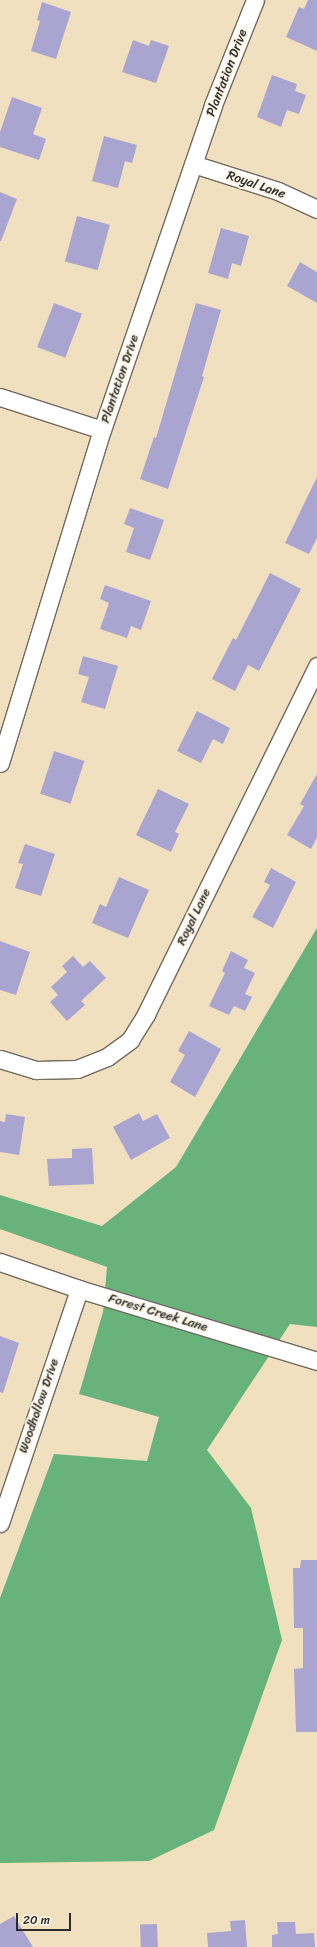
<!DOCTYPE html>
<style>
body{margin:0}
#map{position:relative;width:317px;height:1947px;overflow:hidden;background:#f1e0c0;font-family:Sriracha,sans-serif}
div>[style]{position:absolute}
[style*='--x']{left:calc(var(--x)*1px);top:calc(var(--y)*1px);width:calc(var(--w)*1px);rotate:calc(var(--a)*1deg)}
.forest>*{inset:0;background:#68b37c}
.building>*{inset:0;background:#aaa5d0;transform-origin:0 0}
.roads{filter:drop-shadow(1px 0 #706a5f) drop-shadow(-1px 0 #706a5f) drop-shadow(0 1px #706a5f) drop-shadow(0 -1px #706a5f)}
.minor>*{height:17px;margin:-8.5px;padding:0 8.5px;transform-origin:8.5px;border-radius:8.5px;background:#fff}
span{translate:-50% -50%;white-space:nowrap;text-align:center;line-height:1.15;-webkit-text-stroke:4px #fcf5e5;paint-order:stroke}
.street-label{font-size:13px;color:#2b2b2b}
.scale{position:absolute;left:16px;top:1913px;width:55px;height:18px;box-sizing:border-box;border:2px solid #2b2b2b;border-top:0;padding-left:5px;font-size:12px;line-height:14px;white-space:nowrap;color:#2b2b2b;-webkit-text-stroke:3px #fcf5e5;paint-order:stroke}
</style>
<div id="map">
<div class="forest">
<i style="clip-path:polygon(317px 928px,317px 1327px,290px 1324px,207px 1450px,251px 1508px,282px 1640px,214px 1830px,149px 1861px,0 1863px,0 1598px,54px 1454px,147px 1461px,159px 1417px,79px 1394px,103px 1312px,107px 1267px,0 1229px,0 1195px,102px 1226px,176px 1167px)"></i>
</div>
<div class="building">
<i style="clip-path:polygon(308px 0,317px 0,317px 51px,286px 37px,299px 7px,304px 9px)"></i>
<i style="clip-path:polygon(42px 2px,71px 12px,56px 59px,31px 51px,40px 21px,37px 20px)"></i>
<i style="clip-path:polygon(133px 40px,149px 46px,151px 40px,169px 46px,156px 83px,122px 72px)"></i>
<i style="clip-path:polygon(272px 75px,297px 84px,295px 91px,306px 95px,299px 114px,287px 110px,281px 127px,257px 117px)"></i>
<i style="clip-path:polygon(12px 97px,42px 108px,33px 134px,46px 139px,39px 160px,0 147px,0 132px)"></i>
<i style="clip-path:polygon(104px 136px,137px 145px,132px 163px,125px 161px,118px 188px,92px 181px)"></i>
<i style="clip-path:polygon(0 192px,17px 199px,1px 241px,0 241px)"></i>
<i style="left:77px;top:216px;width:34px;height:47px;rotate:15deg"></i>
<i style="clip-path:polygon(221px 228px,249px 236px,241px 266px,232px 263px,228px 279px,208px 273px)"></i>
<i style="clip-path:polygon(300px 262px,317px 272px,317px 303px,287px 286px)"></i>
<i style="left:54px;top:303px;width:30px;height:47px;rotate:21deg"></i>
<i style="clip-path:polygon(196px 303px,221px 310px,202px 376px,204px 377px,168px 489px,140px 479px,154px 437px,156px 438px)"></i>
<i style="clip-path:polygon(317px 477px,317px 538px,309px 554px,285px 543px)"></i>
<i style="clip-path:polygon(130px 508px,164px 520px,150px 560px,126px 552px,134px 528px,124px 524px)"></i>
<i style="clip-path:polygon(270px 573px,301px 589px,259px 671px,248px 665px,235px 691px,212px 679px,233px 638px,236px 640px)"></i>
<i style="clip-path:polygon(105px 585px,151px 601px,141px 630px,131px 626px,127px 638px,100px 629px,109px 603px,100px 599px)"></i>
<i style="clip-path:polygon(83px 656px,118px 666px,105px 709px,81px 702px,89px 677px,78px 674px)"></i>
<i style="clip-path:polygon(197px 711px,230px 728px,223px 744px,213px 739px,201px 763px,177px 751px)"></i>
<i style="left:54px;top:751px;width:32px;height:45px;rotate:18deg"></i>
<i style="clip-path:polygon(317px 774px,317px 837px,311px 849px,287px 835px,304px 806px,300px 804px)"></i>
<i style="clip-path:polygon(158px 789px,189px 804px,175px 832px,179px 834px,171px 852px,136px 835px)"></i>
<i style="clip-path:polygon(25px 844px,55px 854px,41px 896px,15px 888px,23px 864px,18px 863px)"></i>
<i style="clip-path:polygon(271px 868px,296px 882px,273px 928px,252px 917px,270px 885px,264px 882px)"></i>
<i style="clip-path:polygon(119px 877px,149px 890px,128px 938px,92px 923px,100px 904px,106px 907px)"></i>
<i style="clip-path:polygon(0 941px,30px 952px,16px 995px,0 990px)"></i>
<i style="clip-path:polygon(231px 951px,248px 960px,244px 968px,255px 973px,245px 994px,252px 997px,245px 1011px,234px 1006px,229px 1015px,209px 1006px,225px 973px,222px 971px)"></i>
<i style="clip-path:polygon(73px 956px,83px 967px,90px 961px,106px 978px,81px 1001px,85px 1005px,67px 1021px,50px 1002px,58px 995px,51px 987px,67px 972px,62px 966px)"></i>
<i style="clip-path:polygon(189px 1031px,221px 1049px,195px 1097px,170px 1082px,185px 1055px,178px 1051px)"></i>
<i style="clip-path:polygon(139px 1113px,143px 1121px,157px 1114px,170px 1138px,131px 1160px,113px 1127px)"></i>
<i style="clip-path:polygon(6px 1114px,25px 1117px,19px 1155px,0 1152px,0 1121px,5px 1122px)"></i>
<i style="clip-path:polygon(92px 1148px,94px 1184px,49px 1186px,47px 1159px,72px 1158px,72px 1149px)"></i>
<i style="clip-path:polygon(0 1336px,19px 1343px,3px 1393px,0 1392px)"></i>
<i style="clip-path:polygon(301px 1560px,317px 1560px,317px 1732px,296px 1732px,294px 1669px,303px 1668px,303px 1628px,294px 1628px,293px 1568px,300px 1568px)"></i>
<i style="clip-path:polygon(14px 1916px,33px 1947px,0 1947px,0 1924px)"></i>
<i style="clip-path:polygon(245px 1920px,247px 1947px,208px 1947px,207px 1933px,231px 1931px,230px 1921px)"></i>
<i style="clip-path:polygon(277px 1922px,295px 1922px,296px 1934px,314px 1933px,315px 1947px,272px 1947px,272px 1935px,278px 1934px)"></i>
<i style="left:157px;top:1924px;width:23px;height:17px;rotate:88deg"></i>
</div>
<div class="roads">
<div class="minor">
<i style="--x:193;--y:164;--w:89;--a:17.6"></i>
<i style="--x:278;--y:191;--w:43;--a:24.8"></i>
<i style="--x:0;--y:397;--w:107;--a:17.9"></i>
<i style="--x:0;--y:763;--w:348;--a:-73"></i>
<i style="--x:102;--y:430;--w:343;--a:-71.1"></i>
<i style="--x:213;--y:105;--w:113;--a:-68.2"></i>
<i style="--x:0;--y:1059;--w:38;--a:17"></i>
<i style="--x:36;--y:1070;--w:41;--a:-1.4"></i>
<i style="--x:77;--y:1069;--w:32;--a:-22"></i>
<i style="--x:107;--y:1057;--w:29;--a:-36"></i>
<i style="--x:130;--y:1040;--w:31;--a:-58"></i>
<i style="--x:146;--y:1014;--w:388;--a:-63.8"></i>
<i style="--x:0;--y:1262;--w:83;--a:18.9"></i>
<i style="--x:79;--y:1289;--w:249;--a:16.8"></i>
<i style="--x:0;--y:1523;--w:247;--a:-71.3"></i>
</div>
</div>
<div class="street-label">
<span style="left:227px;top:73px;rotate:-69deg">Plantation Drive</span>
<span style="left:256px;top:185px;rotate:19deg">Royal Lane</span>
<span style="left:120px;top:379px;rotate:-71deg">Plantation Drive</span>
<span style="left:194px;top:917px;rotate:-64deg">Royal Lane</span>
<span style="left:158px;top:1313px;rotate:17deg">Forest Creek Lane</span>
<span style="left:39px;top:1406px;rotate:-71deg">Woodhollow Drive</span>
</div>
<div class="scale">20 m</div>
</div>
